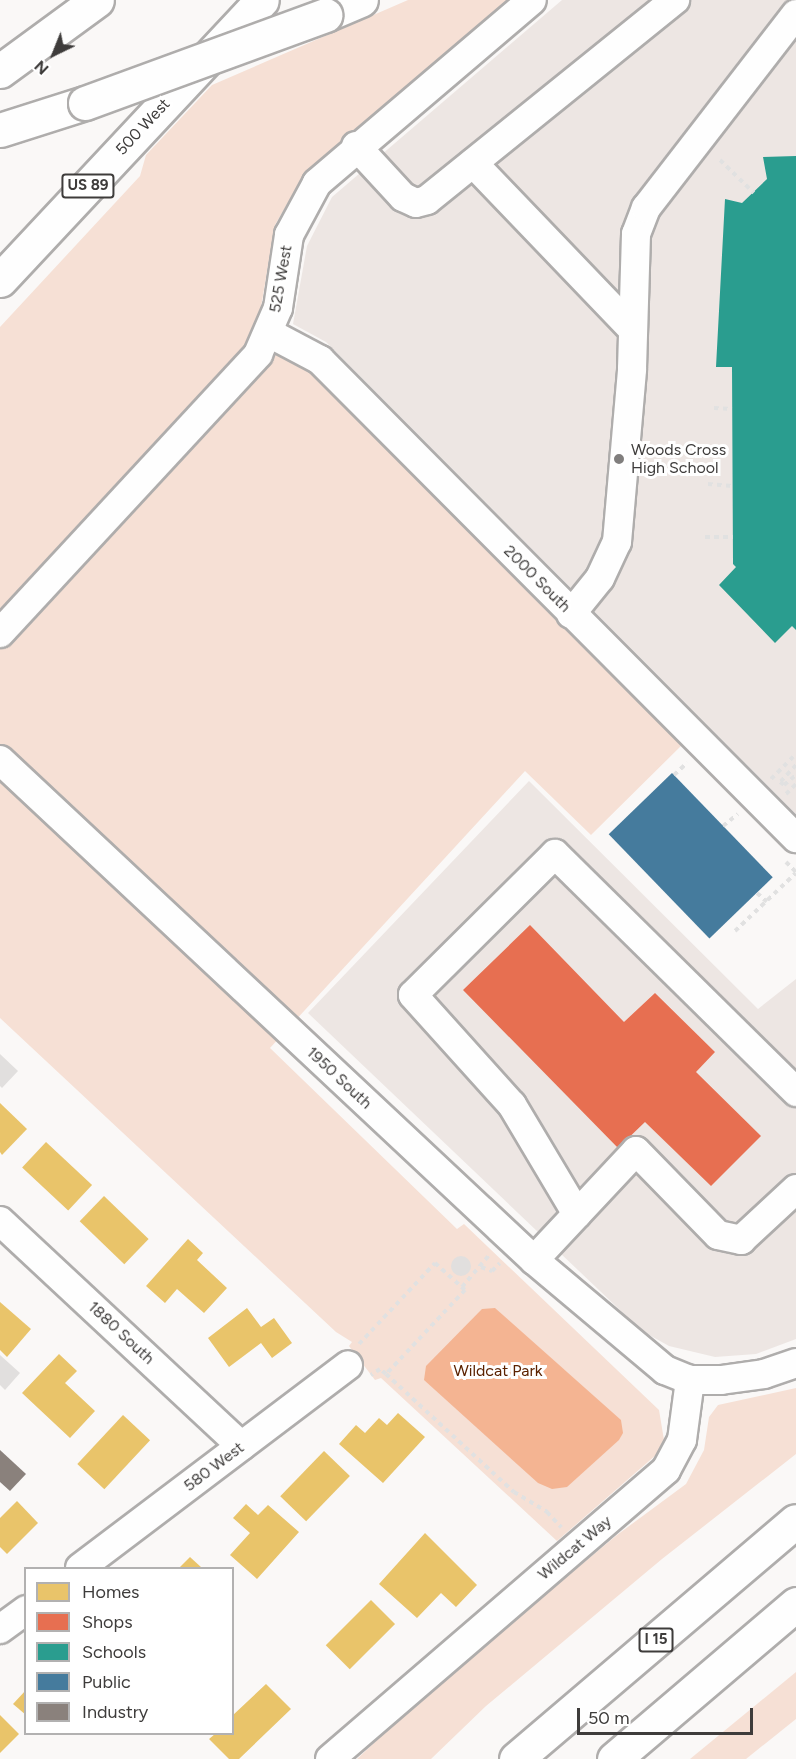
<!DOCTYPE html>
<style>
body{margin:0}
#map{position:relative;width:796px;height:1759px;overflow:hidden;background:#faf8f7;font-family:Figtree,sans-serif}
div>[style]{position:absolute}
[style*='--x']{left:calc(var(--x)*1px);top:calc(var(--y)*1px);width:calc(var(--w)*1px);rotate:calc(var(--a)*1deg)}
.built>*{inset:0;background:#ede6e3}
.green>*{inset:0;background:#f6e0d5}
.water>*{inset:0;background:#f4b492}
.homes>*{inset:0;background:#e9c46a;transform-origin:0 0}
.shops>*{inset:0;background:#e76f51}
.schools>*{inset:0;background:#2a9d8f}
.public>*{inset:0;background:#457b9d;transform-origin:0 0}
.industry>*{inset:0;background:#8a817c}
.building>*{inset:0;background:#e1dfde}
.round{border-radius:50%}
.path>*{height:4px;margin-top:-2px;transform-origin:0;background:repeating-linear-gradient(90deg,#e1e1e1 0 4.5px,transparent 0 9px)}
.roads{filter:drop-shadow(2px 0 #afadac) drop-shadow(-2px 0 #afadac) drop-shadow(0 2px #afadac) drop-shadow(0 -2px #afadac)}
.minor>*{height:28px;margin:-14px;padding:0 14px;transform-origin:14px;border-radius:14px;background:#fefefe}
.major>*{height:33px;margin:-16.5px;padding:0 16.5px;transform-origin:16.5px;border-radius:16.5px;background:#fefefe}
.highway>*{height:33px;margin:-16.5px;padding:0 16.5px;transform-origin:16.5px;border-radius:16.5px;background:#fefefe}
.bridges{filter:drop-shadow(2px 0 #afadac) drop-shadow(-2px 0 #afadac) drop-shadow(0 2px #afadac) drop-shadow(0 -2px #afadac)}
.major-bridge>*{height:33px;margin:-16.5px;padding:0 16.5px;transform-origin:16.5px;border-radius:16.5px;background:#fefefe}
.dots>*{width:16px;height:16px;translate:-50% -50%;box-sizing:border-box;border:3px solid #fff;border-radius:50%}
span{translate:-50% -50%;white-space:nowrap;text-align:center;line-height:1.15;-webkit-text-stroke:6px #fff;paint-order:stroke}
.shield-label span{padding:2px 4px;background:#fff;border:2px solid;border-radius:4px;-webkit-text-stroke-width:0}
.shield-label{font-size:15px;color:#3e3c3b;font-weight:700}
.street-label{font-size:16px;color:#3e3c3b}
.poi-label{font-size:16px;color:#3e3c3b}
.left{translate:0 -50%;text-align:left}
.park-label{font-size:16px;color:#5b2200}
.legend{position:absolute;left:24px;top:1567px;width:210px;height:168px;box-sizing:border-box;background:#fff;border:2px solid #b2b1b1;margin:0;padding:8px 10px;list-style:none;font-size:18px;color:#3e3c3b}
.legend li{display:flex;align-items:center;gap:12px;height:30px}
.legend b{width:30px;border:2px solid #b2b1b1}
.north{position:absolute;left:24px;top:24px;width:60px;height:60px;-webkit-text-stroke:4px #fff;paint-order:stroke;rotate:223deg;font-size:16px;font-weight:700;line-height:24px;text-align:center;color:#3e3c3b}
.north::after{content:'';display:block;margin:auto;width:21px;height:27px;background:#3e3c3b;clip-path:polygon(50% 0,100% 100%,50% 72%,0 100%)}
.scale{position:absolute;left:577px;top:1708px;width:176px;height:27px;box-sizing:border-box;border:3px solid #3e3c3b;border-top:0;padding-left:8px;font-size:18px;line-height:21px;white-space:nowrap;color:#3e3c3b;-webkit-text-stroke:4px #fff;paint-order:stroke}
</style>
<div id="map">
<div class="built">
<i style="clip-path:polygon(562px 0,796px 0,796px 814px,326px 342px,293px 324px,307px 246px,332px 197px)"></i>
<i style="clip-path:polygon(529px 781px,758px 1009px,796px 979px,796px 1339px,756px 1354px,715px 1357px,669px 1346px,642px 1331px,308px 1013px)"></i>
</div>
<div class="green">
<i style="clip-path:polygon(408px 0,508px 0,305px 173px,275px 225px,260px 313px,295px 358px,683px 744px,591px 835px,525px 771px,270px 1048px,457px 1229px,464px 1224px,659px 1410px,664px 1440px,656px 1455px,557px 1541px,381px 1378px,375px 1380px,349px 1346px,352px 1342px,336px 1332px,0 1018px,0 327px,140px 176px,146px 155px,212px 85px)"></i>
<i style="clip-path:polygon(796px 1388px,796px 1454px,662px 1559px,486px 1706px,431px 1759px,357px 1759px,428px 1692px,617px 1535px,686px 1484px,704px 1450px,709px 1417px,718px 1405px)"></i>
<i style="clip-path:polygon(796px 1672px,796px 1719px,746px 1759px,690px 1759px)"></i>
</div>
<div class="water">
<i style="clip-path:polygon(495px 1308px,621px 1420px,623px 1433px,619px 1440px,567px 1487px,552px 1489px,538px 1483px,424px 1380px,426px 1366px,482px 1309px)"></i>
</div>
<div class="homes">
<i style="clip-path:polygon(0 1103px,27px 1129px,2px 1155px,0 1152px)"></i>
<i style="left:46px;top:1142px;width:63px;height:35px;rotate:43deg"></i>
<i style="left:104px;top:1196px;width:62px;height:35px;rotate:44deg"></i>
<i style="clip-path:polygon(188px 1239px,203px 1253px,197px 1260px,227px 1288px,204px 1313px,177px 1289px,165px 1303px,146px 1286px)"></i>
<i style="clip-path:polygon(0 1302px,31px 1329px,7px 1357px,0 1350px)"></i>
<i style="clip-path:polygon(247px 1308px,261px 1327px,274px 1318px,292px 1343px,272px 1358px,261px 1343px,229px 1367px,208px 1338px)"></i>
<i style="clip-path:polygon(59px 1354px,77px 1371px,65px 1383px,95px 1411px,70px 1438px,22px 1393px)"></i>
<i style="clip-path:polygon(398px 1413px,425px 1437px,383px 1483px,339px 1444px,356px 1425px,365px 1433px,379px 1418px,387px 1425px)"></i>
<i style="left:123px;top:1415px;width:37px;height:67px;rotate:43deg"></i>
<i style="left:324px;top:1451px;width:36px;height:63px;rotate:44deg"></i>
<i style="clip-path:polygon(17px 1501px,38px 1523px,7px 1554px,0 1547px,0 1518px)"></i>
<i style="clip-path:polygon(246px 1504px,258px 1515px,268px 1505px,299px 1532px,257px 1579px,230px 1555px,250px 1533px,233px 1518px)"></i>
<i style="clip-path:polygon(425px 1533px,477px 1585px,456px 1607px,441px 1593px,417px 1618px,379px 1584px)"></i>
<i style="clip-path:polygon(190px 1557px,202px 1568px,179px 1568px)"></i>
<i style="left:371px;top:1600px;width:34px;height:64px;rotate:45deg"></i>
<i style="clip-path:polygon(266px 1684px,291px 1709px,239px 1759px,229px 1759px,209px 1739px,215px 1734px,232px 1734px,232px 1716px)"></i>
<i style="clip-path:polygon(26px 1690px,26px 1715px,13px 1704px)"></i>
<i style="clip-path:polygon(0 1715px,19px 1734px,0 1753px)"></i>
</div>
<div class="shops">
<i style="clip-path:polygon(530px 925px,624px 1022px,655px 993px,715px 1052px,696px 1072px,761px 1136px,711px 1186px,645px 1122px,618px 1148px,463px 990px)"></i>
</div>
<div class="schools">
<i style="clip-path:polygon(796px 156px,796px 630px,792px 626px,775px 643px,719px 585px,736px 567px,733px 564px,732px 367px,716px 367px,725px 199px,742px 203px,767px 179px,763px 157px)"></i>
</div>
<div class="public">
<i style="left:672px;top:773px;width:145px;height:88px;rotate:46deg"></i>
</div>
<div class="industry">
<i style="clip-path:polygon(0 1450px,26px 1474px,10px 1491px,0 1482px)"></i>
</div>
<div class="building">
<i style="clip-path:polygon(0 1054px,18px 1071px,2px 1088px,0 1086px)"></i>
<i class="round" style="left:451px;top:1256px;width:20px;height:20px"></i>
<i style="clip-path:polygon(0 1355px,20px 1373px,5px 1390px,0 1385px)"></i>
</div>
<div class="path">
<i style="--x:720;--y:160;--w:47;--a:44.1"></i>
<i style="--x:714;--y:408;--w:18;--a:3"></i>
<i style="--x:708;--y:484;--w:24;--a:5"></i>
<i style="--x:705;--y:537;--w:28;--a:0"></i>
<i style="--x:796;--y:765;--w:23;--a:133"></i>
<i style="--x:780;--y:782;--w:5;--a:37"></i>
<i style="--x:784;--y:785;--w:16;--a:-40"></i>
<i style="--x:674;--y:775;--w:18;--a:-43"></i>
<i style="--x:771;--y:779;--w:35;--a:-45"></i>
<i style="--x:786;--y:794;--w:14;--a:-45"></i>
<i style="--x:723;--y:826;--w:19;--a:-39"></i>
<i style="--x:786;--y:862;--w:14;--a:45"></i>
<i style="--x:757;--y:893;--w:13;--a:42"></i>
<i style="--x:735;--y:931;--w:84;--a:-43.6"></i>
<i style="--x:481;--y:1267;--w:12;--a:20"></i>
<i style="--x:492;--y:1271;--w:11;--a:-45"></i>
<i style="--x:462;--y:1287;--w:43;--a:-49.7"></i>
<i style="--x:359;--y:1344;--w:111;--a:-46.8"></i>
<i style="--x:435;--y:1263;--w:40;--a:42"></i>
<i style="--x:465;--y:1290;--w:115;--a:133.2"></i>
<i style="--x:386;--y:1374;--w:8;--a:-140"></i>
<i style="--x:380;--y:1369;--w:11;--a:146"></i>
<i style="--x:386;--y:1374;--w:174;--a:42.7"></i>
<i style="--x:514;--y:1492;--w:39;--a:31"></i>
<i style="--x:547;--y:1512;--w:21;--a:47"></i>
</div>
<div class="roads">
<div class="minor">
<i style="--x:356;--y:146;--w:69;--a:47.3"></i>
<i style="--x:403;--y:197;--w:14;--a:25"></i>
<i style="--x:416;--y:203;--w:11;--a:-15"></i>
<i style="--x:427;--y:200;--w:319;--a:-38.9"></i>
<i style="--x:473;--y:163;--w:231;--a:46.2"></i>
<i style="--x:269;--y:333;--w:58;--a:27.9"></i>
<i style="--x:320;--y:360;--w:675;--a:45.12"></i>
<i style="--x:571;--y:614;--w:46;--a:-51.1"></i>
<i style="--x:600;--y:578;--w:40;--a:-65"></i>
<i style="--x:617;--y:542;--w:174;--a:-85"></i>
<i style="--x:632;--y:369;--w:135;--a:-88.3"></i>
<i style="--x:636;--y:234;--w:28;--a:-69"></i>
<i style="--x:646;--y:208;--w:245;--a:-52.3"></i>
<i style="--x:0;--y:633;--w:380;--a:-47.2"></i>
<i style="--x:258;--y:354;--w:50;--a:-66.5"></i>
<i style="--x:278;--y:308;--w:74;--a:-81.4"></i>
<i style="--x:289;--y:235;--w:59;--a:-61.7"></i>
<i style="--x:317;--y:183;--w:282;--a:-40.4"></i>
<i style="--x:0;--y:760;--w:732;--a:43.12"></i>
<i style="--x:534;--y:1260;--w:171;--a:40"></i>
<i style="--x:665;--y:1370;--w:27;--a:22"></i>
<i style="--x:690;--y:1380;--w:31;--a:0"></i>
<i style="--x:721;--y:1380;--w:43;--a:-7.9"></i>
<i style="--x:764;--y:1374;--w:34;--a:-19"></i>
<i style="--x:577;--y:1214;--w:127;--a:-120.8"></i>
<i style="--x:512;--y:1105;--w:148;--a:-132"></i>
<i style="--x:413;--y:995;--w:200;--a:-44.8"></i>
<i style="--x:555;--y:854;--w:339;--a:44.6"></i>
<i style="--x:0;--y:1221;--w:330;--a:43"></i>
<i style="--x:534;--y:1260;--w:149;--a:-46.9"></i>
<i style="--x:636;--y:1151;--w:117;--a:45.7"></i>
<i style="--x:718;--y:1235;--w:24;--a:12"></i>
<i style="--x:741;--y:1240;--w:75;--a:-42.8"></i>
<i style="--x:80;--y:1568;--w:336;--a:-37.1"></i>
<i style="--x:0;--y:1629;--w:32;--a:-36"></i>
<i style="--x:330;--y:1759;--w:443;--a:-40.7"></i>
<i style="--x:666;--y:1470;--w:34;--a:-62"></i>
<i style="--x:682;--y:1440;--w:61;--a:-82.4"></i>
</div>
<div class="major">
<i style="--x:325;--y:15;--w:39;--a:-23"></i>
<i style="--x:0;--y:71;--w:120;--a:-36.2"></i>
<i style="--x:0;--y:130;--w:89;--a:-17.6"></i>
<i style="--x:0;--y:280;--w:383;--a:-46.9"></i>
</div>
<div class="highway">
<i style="--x:516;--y:1759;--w:367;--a:-40.4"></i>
<i style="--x:614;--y:1759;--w:239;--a:-40.4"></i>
</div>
</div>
<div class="bridges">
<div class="major-bridge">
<i style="--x:85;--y:103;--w:256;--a:-20.1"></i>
</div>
</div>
<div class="dots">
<i style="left:619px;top:459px;background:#807e7d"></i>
</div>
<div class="shield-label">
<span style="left:88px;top:186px">US 89</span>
<span style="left:656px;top:1640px">I 15</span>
</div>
<div class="street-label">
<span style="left:143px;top:127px;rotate:-47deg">500 West</span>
<span style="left:281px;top:279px;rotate:-80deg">525 West</span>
<span style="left:537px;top:579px;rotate:45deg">2000 South</span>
<span style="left:339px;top:1078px;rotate:43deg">1950 South</span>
<span style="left:121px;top:1333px;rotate:43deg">1880 South</span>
<span style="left:214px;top:1467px;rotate:-37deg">580 West</span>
<span style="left:575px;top:1548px;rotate:-40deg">Wildcat Way</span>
</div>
<div class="poi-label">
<span class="left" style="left:631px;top:459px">Woods Cross<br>High School</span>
</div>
<div class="park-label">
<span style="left:498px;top:1371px">Wildcat Park</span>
</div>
<ul class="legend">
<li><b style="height:16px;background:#e9c46a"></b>Homes</li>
<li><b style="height:16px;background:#e76f51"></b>Shops</li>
<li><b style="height:16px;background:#2a9d8f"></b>Schools</li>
<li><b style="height:16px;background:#457b9d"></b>Public</li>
<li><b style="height:16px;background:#8a817c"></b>Industry</li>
</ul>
<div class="north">N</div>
<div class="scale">50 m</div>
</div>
